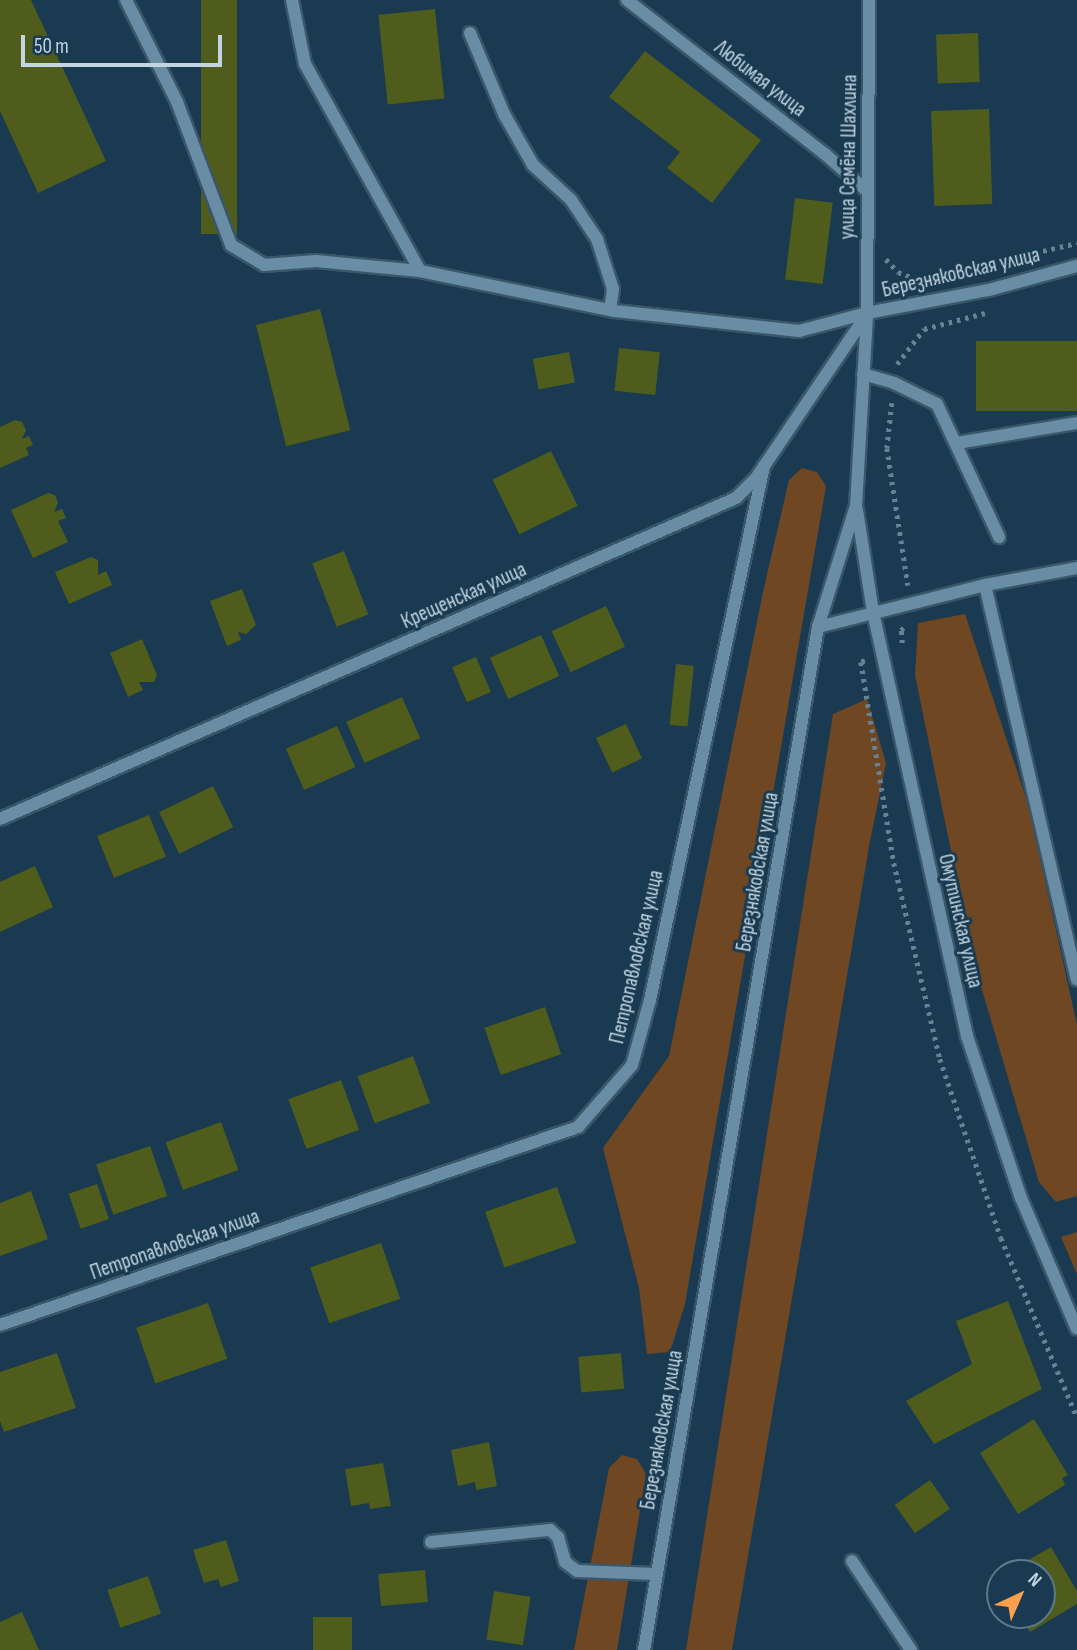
<!DOCTYPE html>
<meta charset="utf-8">
<style>
body{margin:0}
#map{position:relative;width:1077px;height:1650px;overflow:hidden;background:#193a50;font-family:"Sofia Sans Condensed",sans-serif}
div>[style]{position:absolute}
[style*='--x']{left:calc(var(--x)*1px);top:calc(var(--y)*1px);width:calc(var(--w)*1px);rotate:calc(var(--a)*1deg)}
.green>*{inset:0;background:#704723}
.building>*{inset:0;background:#4f5c1b;transform-origin:0 0}
.path>*{height:4.5px;margin-top:-2.25px;transform-origin:0;background:repeating-linear-gradient(90deg,#678294 0 3.5px,transparent 0 8.5px)}
.roads{filter:drop-shadow(2px 0 #3a5769) drop-shadow(-2px 0 #3a5769) drop-shadow(0 2px #3a5769) drop-shadow(0 -2px #3a5769)}
.minor>*{height:12px;margin:-6px;padding:0 6px;transform-origin:6px;border-radius:6px;background:#6a8da6}
span{translate:-50% -50%;white-space:nowrap;text-align:center;line-height:1.15;-webkit-text-stroke:6px #193a50;paint-order:stroke}
.street-label{font-size:21px;color:#c2d5e2}
.north{position:absolute;left:986px;top:1559px;width:70px;height:70px;box-sizing:border-box;background:#193a50;border:2px solid #5d788a;border-radius:50%;rotate:44deg;font-size:19px;font-weight:700;line-height:28px;text-align:center;color:#c2d5e2}
.north::after{content:'';display:block;margin:auto;width:24px;height:32px;background:#fa9f4e;clip-path:polygon(50% 0,100% 100%,50% 72%,0 100%)}
.scale{position:absolute;left:21px;top:35px;width:201px;height:32px;box-sizing:border-box;border:4px solid #c2d5e2;border-top:0;padding-left:9px;font-size:21px;line-height:24px;white-space:nowrap;color:#c2d5e2;-webkit-text-stroke:5px #193a50;paint-order:stroke}
</style>
<div id="map">
<div class="green">
<i style="clip-path:polygon(802px 468px,817px 472px,826px 486px,685px 1304px,670px 1352px,647px 1354px,639px 1288px,603px 1148px,669px 1056px,763px 592px,789px 480px)"></i>
<i style="clip-path:polygon(965px 614px,1028px 804px,1077px 1025px,1077px 1196px,1056px 1202px,1039px 1182px,974px 963px,915px 675px,918px 623px)"></i>
<i style="clip-path:polygon(867px 699px,886px 763px,870px 841px,732px 1650px,686px 1650px,833px 714px)"></i>
<i style="clip-path:polygon(1077px 1232px,1077px 1274px,1061px 1237px)"></i>
<i style="clip-path:polygon(622px 1455px,637px 1459px,646px 1474px,617px 1650px,574px 1650px,609px 1468px)"></i>
</div>
<div class="building">
<i style="clip-path:polygon(0 0,31px 0,106px 161px,38px 193px,0 111px)"></i>
<i style="left:201px;top:0;width:36px;height:234px"></i>
<i style="left:435px;top:9px;width:90px;height:57px;rotate:84deg"></i>
<i style="left:978px;top:33px;width:49px;height:42px;rotate:88deg"></i>
<i style="clip-path:polygon(645px 51px,761px 140px,712px 203px,667px 168px,680px 152px,609px 97px)"></i>
<i style="left:989px;top:109px;width:95px;height:58px;rotate:88deg"></i>
<i style="left:795px;top:198px;width:38px;height:82px;rotate:7deg"></i>
<i style="left:320px;top:309px;width:125px;height:66px;rotate:76deg"></i>
<i style="left:1077px;top:341px;width:70px;height:101px;rotate:90deg"></i>
<i style="left:619px;top:348px;width:41px;height:43px;rotate:6deg"></i>
<i style="left:569px;top:352px;width:31px;height:37px;rotate:79deg"></i>
<i style="clip-path:polygon(15px 420px,22px 422px,26px 430px,22px 439px,29px 436px,33px 445px,26px 448px,29px 455px,0 468px,0 427px)"></i>
<i style="left:551px;top:451px;width:61px;height:65px;rotate:64deg"></i>
<i style="clip-path:polygon(48px 493px,55px 495px,58px 503px,54px 512px,62px 509px,66px 518px,58px 521px,68px 542px,33px 558px,11px 510px)"></i>
<i style="left:344px;top:551px;width:68px;height:34px;rotate:69deg"></i>
<i style="clip-path:polygon(91px 557px,98px 560px,98px 575px,106px 571px,112px 585px,69px 604px,55px 572px)"></i>
<i style="clip-path:polygon(242px 589px,256px 625px,246px 634px,238px 632px,241px 640px,227px 646px,210px 601px)"></i>
<i style="left:606px;top:606px;width:45px;height:60px;rotate:65deg"></i>
<i style="left:541px;top:635px;width:45px;height:56px;rotate:66deg"></i>
<i style="clip-path:polygon(142px 639px,157px 675px,154px 682px,139px 682px,143px 690px,128px 697px,110px 653px)"></i>
<i style="left:476px;top:657px;width:38px;height:26px;rotate:67deg"></i>
<i style="left:676px;top:664px;width:18px;height:61px;rotate:6deg"></i>
<i style="left:402px;top:697px;width:45px;height:61px;rotate:66deg"></i>
<i style="left:626px;top:724px;width:38px;height:33px;rotate:65deg"></i>
<i style="left:337px;top:726px;width:45px;height:56px;rotate:66deg"></i>
<i style="left:213px;top:786px;width:46px;height:60px;rotate:64deg"></i>
<i style="left:149px;top:815px;width:45px;height:56px;rotate:68deg"></i>
<i style="clip-path:polygon(35px 866px,53px 907px,0 932px,0 882px)"></i>
<i style="left:545px;top:1007px;width:50px;height:64px;rotate:71deg"></i>
<i style="left:413px;top:1056px;width:50px;height:59px;rotate:70deg"></i>
<i style="left:341px;top:1080px;width:53px;height:56px;rotate:70deg"></i>
<i style="left:221px;top:1122px;width:51px;height:59px;rotate:70deg"></i>
<i style="left:150px;top:1146px;width:53px;height:57px;rotate:71deg"></i>
<i style="left:97px;top:1184px;width:37px;height:30px;rotate:71deg"></i>
<i style="left:557px;top:1187px;width:59px;height:76px;rotate:71deg"></i>
<i style="clip-path:polygon(31px 1191px,48px 1239px,0 1256px,0 1203px)"></i>
<i style="left:381px;top:1243px;width:59px;height:75px;rotate:71deg"></i>
<i style="clip-path:polygon(1008px 1301px,1042px 1389px,934px 1444px,906px 1401px,972px 1364px,956px 1321px)"></i>
<i style="left:208px;top:1303px;width:59px;height:76px;rotate:71deg"></i>
<i style="clip-path:polygon(57px 1353px,76px 1408px,4px 1432px,0 1421px,0 1372px)"></i>
<i style="left:621px;top:1353px;width:36px;height:43px;rotate:85deg"></i>
<i style="clip-path:polygon(1034px 1419px,1068px 1475px,1062px 1478px,1065px 1485px,1018px 1514px,980px 1453px)"></i>
<i style="clip-path:polygon(489px 1442px,497px 1486px,476px 1490px,475px 1482px,458px 1486px,451px 1450px)"></i>
<i style="clip-path:polygon(383px 1463px,391px 1506px,370px 1509px,369px 1503px,351px 1506px,345px 1469px)"></i>
<i style="left:930px;top:1480px;width:35px;height:43px;rotate:55deg"></i>
<i style="clip-path:polygon(226px 1540px,239px 1581px,221px 1587px,218px 1579px,204px 1583px,193px 1550px)"></i>
<i style="clip-path:polygon(1051px 1547px,1077px 1591px,1077px 1604px,1030px 1632px,1020px 1615px,1042px 1615px,1042px 1573px,1006px 1573px)"></i>
<i style="left:425px;top:1570px;width:32px;height:47px;rotate:85deg"></i>
<i style="left:148px;top:1576px;width:40px;height:43px;rotate:71deg"></i>
<i style="left:494px;top:1591px;width:37px;height:49px;rotate:9deg"></i>
<i style="clip-path:polygon(22px 1612px,39px 1650px,0 1650px,0 1622px)"></i>
<i style="left:313px;top:1617px;width:39px;height:33px"></i>
</div>
<div class="path">
<i style="--x:886;--y:259;--w:18;--a:47"></i>
<i style="--x:898;--y:272;--w:22;--a:21"></i>
<i style="--x:919;--y:280;--w:7;--a:82"></i>
<i style="--x:919;--y:280;--w:162;--a:-13.2"></i>
<i style="--x:897;--y:364;--w:44;--a:-52.4"></i>
<i style="--x:924;--y:329;--w:63;--a:-14.7"></i>
<i style="--x:892;--y:403;--w:45;--a:96.3"></i>
<i style="--x:887;--y:448;--w:139;--a:81.3"></i>
<i style="--x:902;--y:643;--w:13;--a:-94"></i>
<i style="--x:901;--y:630;--w:7;--a:-45"></i>
<i style="--x:865;--y:661;--w:4;--a:166"></i>
<i style="--x:861;--y:662;--w:204;--a:80.7"></i>
<i style="--x:894;--y:863;--w:201;--a:76.8"></i>
<i style="--x:940;--y:1059;--w:189;--a:71.2"></i>
<i style="--x:1001;--y:1238;--w:194;--a:67"></i>
</div>
<div class="roads">
<div class="minor">
<i style="--x:126;--y:0;--w:114;--a:63.4"></i>
<i style="--x:177;--y:102;--w:153;--a:69.3"></i>
<i style="--x:231;--y:245;--w:39;--a:31"></i>
<i style="--x:264;--y:265;--w:52;--a:-4.4"></i>
<i style="--x:316;--y:261;--w:104;--a:5.5"></i>
<i style="--x:420;--y:271;--w:199;--a:11.6"></i>
<i style="--x:615;--y:311;--w:185;--a:6.2"></i>
<i style="--x:799;--y:331;--w:70;--a:-14.8"></i>
<i style="--x:867;--y:313;--w:124;--a:-10.7"></i>
<i style="--x:989;--y:290;--w:91;--a:-15.3"></i>
<i style="--x:292;--y:0;--w:65;--a:78.5"></i>
<i style="--x:305;--y:64;--w:237;--a:60.9"></i>
<i style="--x:627;--y:0;--w:251;--a:37.9"></i>
<i style="--x:825;--y:154;--w:56;--a:41.4"></i>
<i style="--x:470;--y:33;--w:88;--a:67.2"></i>
<i style="--x:504;--y:114;--w:59;--a:60.4"></i>
<i style="--x:533;--y:165;--w:52;--a:42.6"></i>
<i style="--x:571;--y:200;--w:47;--a:56.3"></i>
<i style="--x:597;--y:239;--w:52;--a:72.3"></i>
<i style="--x:613;--y:289;--w:21;--a:98"></i>
<i style="--x:863;--y:374;--w:32;--a:16"></i>
<i style="--x:894;--y:383;--w:48;--a:26"></i>
<i style="--x:937;--y:404;--w:147;--a:65"></i>
<i style="--x:957;--y:443;--w:122;--a:-9.5"></i>
<i style="--x:857;--y:510;--w:103;--a:81.1"></i>
<i style="--x:873;--y:612;--w:434;--a:77.5"></i>
<i style="--x:967;--y:1036;--w:171;--a:71.6"></i>
<i style="--x:1021;--y:1198;--w:142;--a:66.9"></i>
<i style="--x:985;--y:585;--w:405;--a:76.9"></i>
<i style="--x:818;--y:627;--w:172;--a:-14.1"></i>
<i style="--x:985;--y:585;--w:94;--a:-10.5"></i>
<i style="--x:0;--y:819;--w:803;--a:-23.56"></i>
<i style="--x:736;--y:498;--w:28;--a:-45"></i>
<i style="--x:756;--y:478;--w:198;--a:-55.9"></i>
<i style="--x:0;--y:1325;--w:611;--a:-18.91"></i>
<i style="--x:578;--y:1127;--w:82;--a:-48.9"></i>
<i style="--x:632;--y:1065;--w:67;--a:-74.5"></i>
<i style="--x:650;--y:1000;--w:546;--a:-77.95"></i>
<i style="--x:431;--y:1542;--w:120;--a:-5.8"></i>
<i style="--x:550;--y:1530;--w:11;--a:41"></i>
<i style="--x:558;--y:1537;--w:26;--a:74"></i>
<i style="--x:565;--y:1562;--w:15;--a:37"></i>
<i style="--x:577;--y:1571;--w:79;--a:2.2"></i>
<i style="--x:852;--y:1561;--w:107;--a:56.5"></i>
<i style="--x:644;--y:1650;--w:1038;--a:-80.35"></i>
<i style="--x:818;--y:627;--w:127;--a:-72.6"></i>
<i style="--x:856;--y:506;--w:193;--a:-86.7"></i>
<i style="--x:867;--y:313;--w:313;--a:-89.6"></i>
</div>
</div>
<div class="street-label">
<span style="left:760px;top:79px;rotate:38deg">Любимая улица</span>
<span style="left:849px;top:157px;rotate:-89deg">улица Семёна Шахлина</span>
<span style="left:961px;top:273px;rotate:-13deg">Березняковская улица</span>
<span style="left:464px;top:596px;rotate:-24deg">Крещенская улица</span>
<span style="left:758px;top:872px;rotate:-80deg">Березняковская улица</span>
<span style="left:960px;top:921px;rotate:77deg">Омутинская улица</span>
<span style="left:637px;top:957px;rotate:-77deg">Петропавловская улица</span>
<span style="left:175px;top:1245px;rotate:-19deg">Петропавловская улица</span>
<span style="left:662px;top:1430px;rotate:-80deg">Березняковская улица</span>
</div>
<div class="north">N</div>
<div class="scale">50 m</div>
</div>
